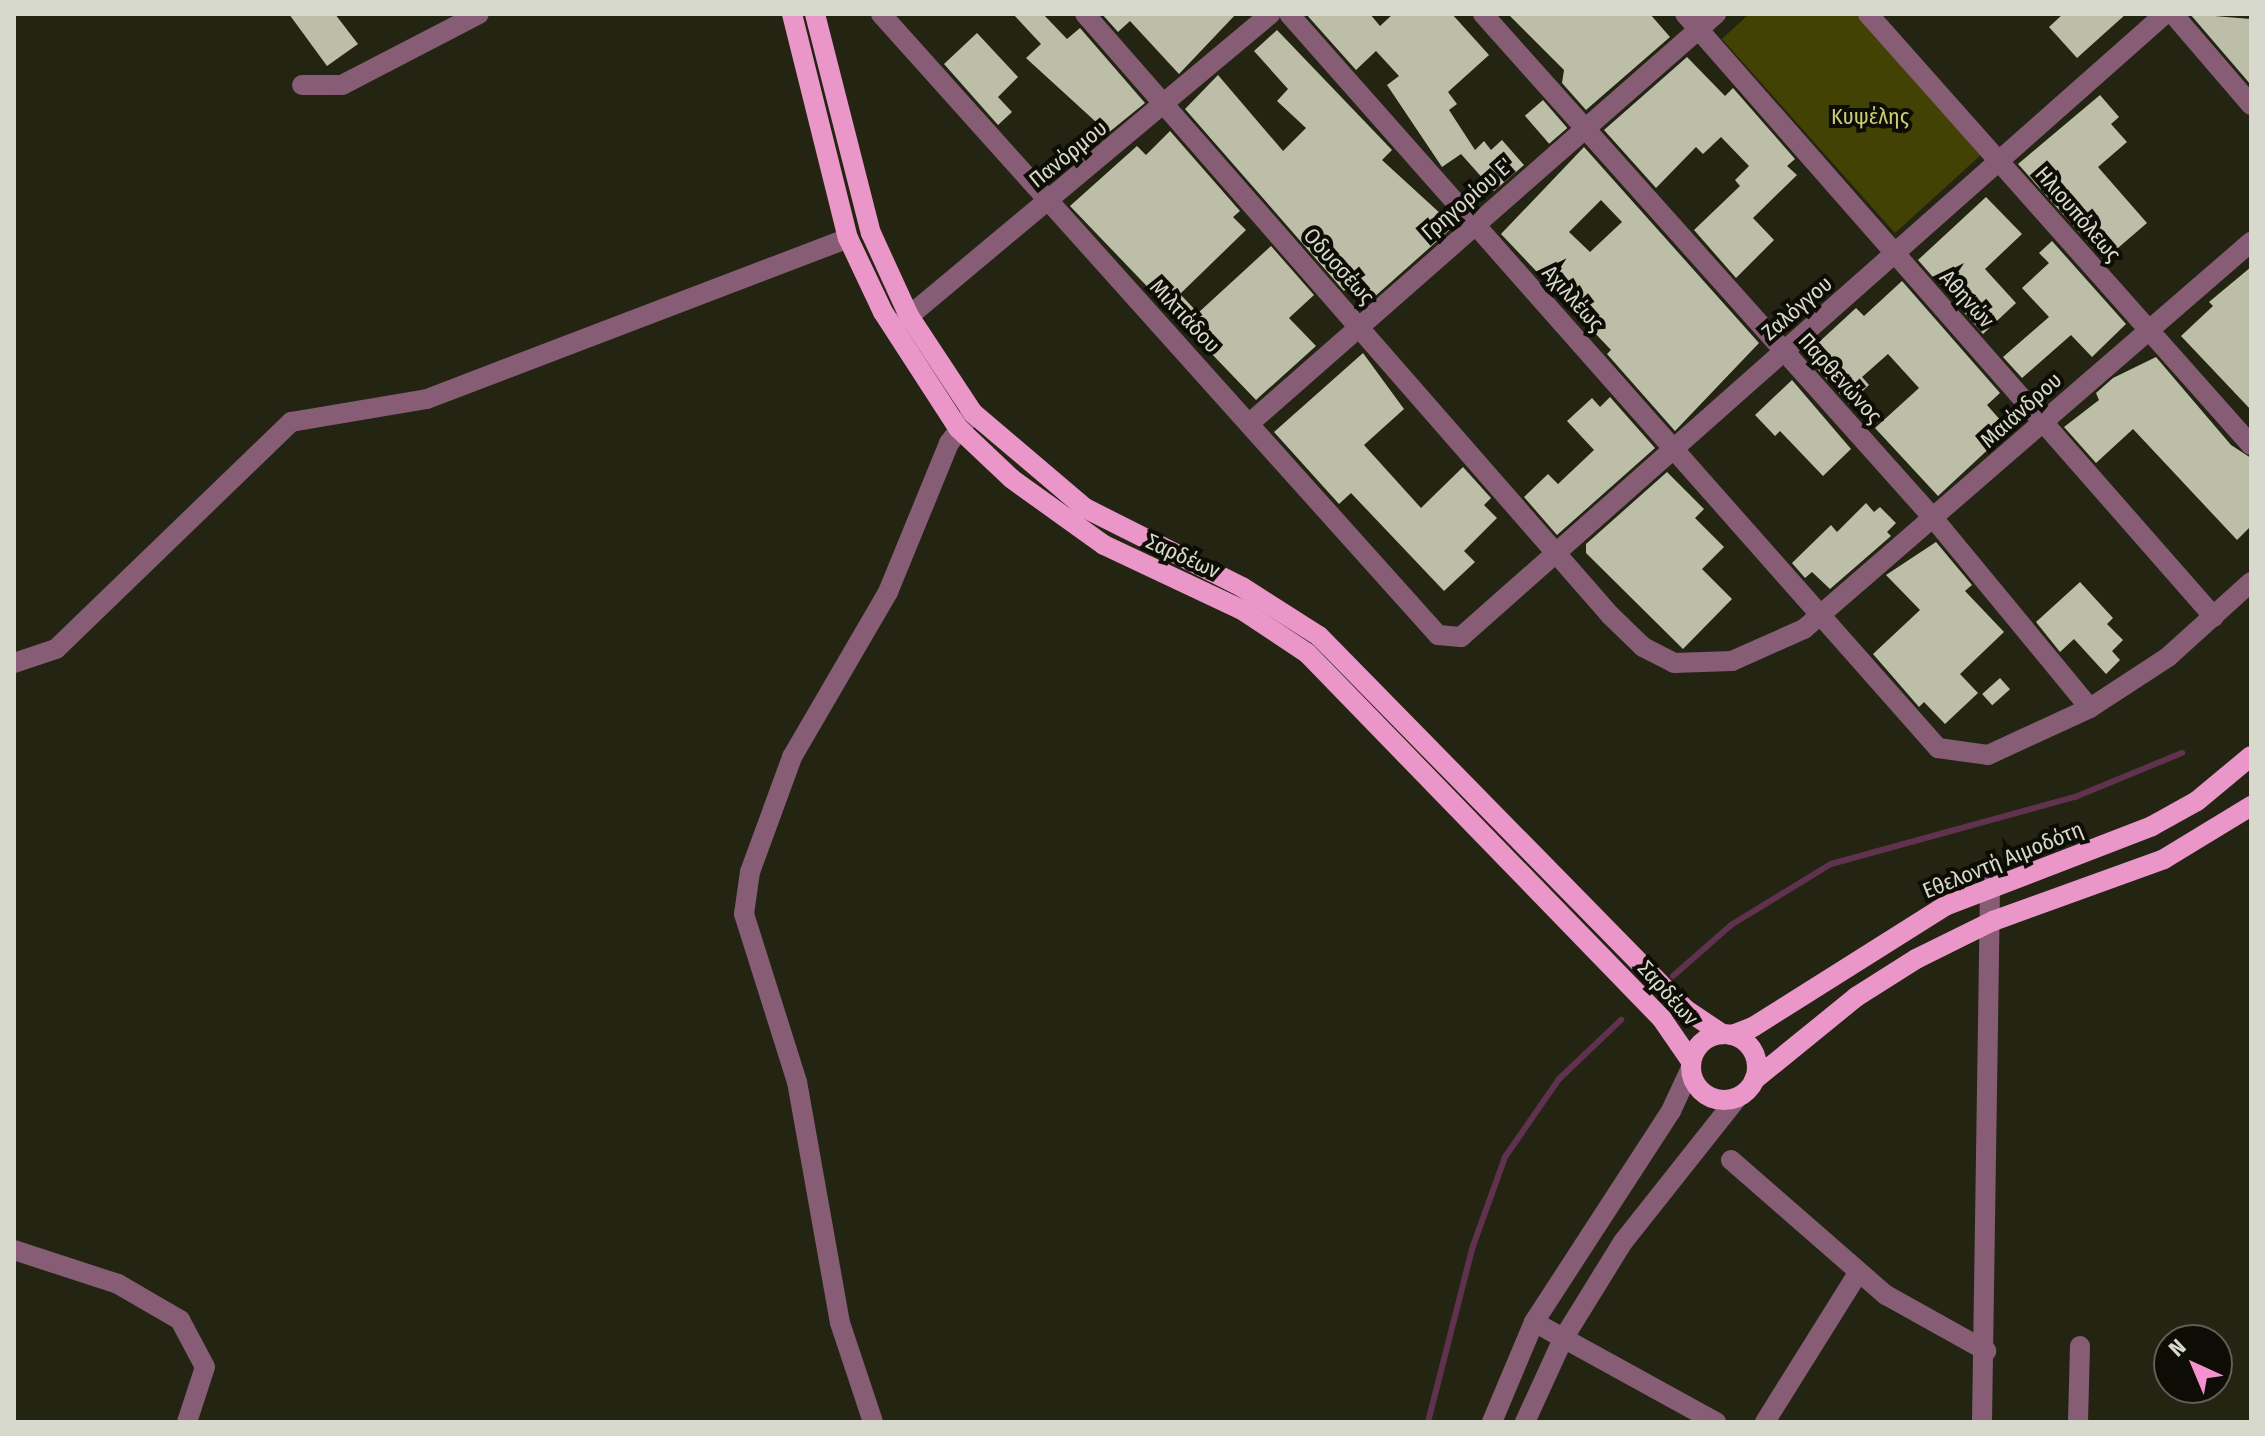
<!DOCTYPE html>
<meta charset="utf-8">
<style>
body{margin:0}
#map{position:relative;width:2265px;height:1436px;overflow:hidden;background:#242412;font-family:"Fira Sans Condensed",sans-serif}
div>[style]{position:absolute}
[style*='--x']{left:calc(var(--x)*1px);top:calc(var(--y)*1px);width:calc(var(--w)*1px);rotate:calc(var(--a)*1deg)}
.green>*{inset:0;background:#424204}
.stream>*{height:6px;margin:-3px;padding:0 3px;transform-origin:3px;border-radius:3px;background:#61324f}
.building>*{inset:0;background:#bdbea7;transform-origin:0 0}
.minor>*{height:20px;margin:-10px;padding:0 10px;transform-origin:10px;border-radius:10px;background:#865d75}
.major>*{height:20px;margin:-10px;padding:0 10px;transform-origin:10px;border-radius:10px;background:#ea96c8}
.major>.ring{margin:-10px;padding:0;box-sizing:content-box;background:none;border:20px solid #ea96c8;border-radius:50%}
span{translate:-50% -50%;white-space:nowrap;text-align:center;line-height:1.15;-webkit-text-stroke:8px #0d0d06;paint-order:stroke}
.park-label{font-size:22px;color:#cacc76}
.street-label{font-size:22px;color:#d8d9cd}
.frame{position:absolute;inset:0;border:16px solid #d8d9cd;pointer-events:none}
.north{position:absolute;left:2153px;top:1324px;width:80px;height:80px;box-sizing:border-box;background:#0d0d06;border:2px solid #5e5f56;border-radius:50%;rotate:316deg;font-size:22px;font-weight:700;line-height:32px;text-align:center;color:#d8d9cd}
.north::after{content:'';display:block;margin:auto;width:28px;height:36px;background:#f690cf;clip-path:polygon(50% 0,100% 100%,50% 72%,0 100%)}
</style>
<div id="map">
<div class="green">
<i style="clip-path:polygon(1749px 14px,1856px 14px,1982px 154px,1895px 233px,1722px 39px)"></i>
</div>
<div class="stream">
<i style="--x:1673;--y:976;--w:77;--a:-41.3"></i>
<i style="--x:1731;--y:925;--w:117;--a:-31.4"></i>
<i style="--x:1831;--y:864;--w:253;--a:-15.4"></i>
<i style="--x:2075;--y:797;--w:116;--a:-22.4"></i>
<i style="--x:1428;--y:1422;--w:182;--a:-75.7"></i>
<i style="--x:1473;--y:1246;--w:95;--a:-70.2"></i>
<i style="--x:1505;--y:1157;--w:95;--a:-55.3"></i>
<i style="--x:1559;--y:1079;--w:86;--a:-43.6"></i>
</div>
<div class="building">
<i style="clip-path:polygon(289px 14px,335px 14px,358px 44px,327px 66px)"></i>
<i style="clip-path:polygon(1013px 14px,1043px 14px,1067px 39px,1080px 28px,1145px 103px,1108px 133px,1026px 58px,1041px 44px)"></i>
<i style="clip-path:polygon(1102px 14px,1236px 14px,1179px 74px,1130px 21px,1118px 32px)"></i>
<i style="clip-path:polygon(1306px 14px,1370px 14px,1380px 26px,1393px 14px,1452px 14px,1489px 55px,1448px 92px,1457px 104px,1449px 110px,1475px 150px,1484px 141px,1491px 150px,1502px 140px,1524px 165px,1494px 191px,1461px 154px,1442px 167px,1387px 85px,1399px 76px,1376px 51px,1356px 70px)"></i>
<i style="clip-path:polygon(1508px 14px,1650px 14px,1670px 37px,1586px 110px,1562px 83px,1564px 70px)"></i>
<i style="clip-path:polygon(2063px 14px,2126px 14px,2077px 58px,2049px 27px)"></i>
<i style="clip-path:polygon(2190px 14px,2251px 19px,2251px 85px)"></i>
<i style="clip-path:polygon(1277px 30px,1392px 150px,1382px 160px,1454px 226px,1372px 299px,1353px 281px,1344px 291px,1185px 109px,1218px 75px,1283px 151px,1306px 128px,1277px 101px,1288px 89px,1254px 51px)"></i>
<i style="clip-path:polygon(977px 33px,1018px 77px,998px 97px,1012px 112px,998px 125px,944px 64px)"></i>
<i style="clip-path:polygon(1687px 57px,1725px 96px,1733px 88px,1795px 159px,1787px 166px,1797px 175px,1753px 218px,1774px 240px,1736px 278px,1694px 230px,1740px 186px,1735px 180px,1749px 166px,1721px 137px,1703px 154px,1696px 147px,1656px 188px,1604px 130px)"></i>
<i style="clip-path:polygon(2100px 95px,2119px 117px,2111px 124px,2127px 142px,2098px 167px,2147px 223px,2104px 260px,2018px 164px)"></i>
<i style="left:1543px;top:100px;width:37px;height:24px;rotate:49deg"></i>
<i style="clip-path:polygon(1170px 131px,1240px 211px,1233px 217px,1246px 230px,1180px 294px,1198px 313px,1271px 246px,1314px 295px,1289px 318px,1316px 346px,1256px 400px,1070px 206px,1137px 146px,1146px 155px)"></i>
<i style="clip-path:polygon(evenodd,1584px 147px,1759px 343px,1675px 431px,1607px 354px,1611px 350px,1501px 234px,1584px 147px,1601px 200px,1622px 222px,1590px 252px,1569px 232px,1601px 200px)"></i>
<i style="clip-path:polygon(1986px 197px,2022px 234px,1985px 269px,2016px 303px,1983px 334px,1918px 260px)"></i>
<i style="clip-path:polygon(2052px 241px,2126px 324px,2092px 357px,2071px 335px,2022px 378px,2003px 357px,2049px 317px,2022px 288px,2049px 263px,2039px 253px)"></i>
<i style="clip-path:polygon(2251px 267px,2251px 410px,2181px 336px,2213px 306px,2209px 302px)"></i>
<i style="clip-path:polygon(1902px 281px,2000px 393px,1987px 405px,2009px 430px,1938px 496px,1875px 428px,1919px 388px,1888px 354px,1862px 377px,1869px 385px,1849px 404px,1805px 355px,1856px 308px,1864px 316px)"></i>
<i style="clip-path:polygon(1363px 353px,1404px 409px,1364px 445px,1421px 508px,1463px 467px,1491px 498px,1484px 505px,1497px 518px,1464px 551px,1475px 562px,1444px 591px,1351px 493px,1339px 504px,1274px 432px)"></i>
<i style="clip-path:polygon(2156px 357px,2231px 445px,2251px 458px,2251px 526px,2237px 540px,2133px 429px,2096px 463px,2064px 427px,2099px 400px,2096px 393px,2113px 378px)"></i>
<i style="clip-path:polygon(1792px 380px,1851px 449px,1823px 476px,1780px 431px,1775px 436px,1755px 415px)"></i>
<i style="clip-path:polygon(1610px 397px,1655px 448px,1557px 535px,1524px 497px,1548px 474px,1558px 484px,1594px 450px,1567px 421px,1592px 398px,1600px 407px)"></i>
<i style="clip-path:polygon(1667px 472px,1704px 509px,1695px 518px,1724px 547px,1702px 569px,1732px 599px,1683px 649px,1586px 553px,1586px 544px)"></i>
<i style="clip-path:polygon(1866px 503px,1874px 512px,1880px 507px,1896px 523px,1887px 532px,1891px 536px,1830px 589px,1812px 572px,1805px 578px,1792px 563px,1831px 525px,1837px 532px)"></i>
<i style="clip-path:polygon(1936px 542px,1972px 585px,1965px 591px,2004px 632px,1960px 674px,1978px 693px,1945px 724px,1924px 702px,1919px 707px,1873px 654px,1920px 610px,1886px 575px)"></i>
<i style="clip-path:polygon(2080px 582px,2113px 618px,2107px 624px,2123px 640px,2112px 651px,2120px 660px,2106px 674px,2074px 639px,2060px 652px,2036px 622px)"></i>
<i style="left:2000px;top:678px;width:15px;height:24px;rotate:48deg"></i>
</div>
<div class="minor">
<i style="--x:881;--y:14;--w:834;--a:48.11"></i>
<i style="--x:1438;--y:635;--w:23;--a:5"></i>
<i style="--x:1461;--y:637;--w:940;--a:-41.51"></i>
<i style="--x:1085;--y:14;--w:798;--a:48.86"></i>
<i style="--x:1610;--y:615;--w:46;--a:44.1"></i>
<i style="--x:1643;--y:647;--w:35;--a:27"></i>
<i style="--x:1674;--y:663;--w:58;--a:-2"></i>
<i style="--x:1732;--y:661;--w:79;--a:-24"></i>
<i style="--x:1804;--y:629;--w:591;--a:-40.89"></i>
<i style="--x:1289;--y:14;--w:980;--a:48.52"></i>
<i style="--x:1938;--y:748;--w:50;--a:8"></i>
<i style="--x:1988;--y:755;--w:112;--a:-24.7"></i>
<i style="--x:2090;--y:708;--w:93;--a:-33.2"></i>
<i style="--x:2168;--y:657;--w:112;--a:-42.1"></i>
<i style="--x:1483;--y:14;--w:677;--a:48.23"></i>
<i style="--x:1934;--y:519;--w:245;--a:50.5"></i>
<i style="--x:1685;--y:14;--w:802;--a:48.74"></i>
<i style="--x:1868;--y:14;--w:577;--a:48.37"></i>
<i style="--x:2173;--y:14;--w:120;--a:49.4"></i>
<i style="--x:302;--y:85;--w:40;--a:0"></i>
<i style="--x:342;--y:85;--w:154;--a:-27.4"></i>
<i style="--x:896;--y:327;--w:488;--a:-39.9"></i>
<i style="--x:1251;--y:422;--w:619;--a:-41.26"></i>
<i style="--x:14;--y:663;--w:44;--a:-18.4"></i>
<i style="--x:56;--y:649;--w:327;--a:-44"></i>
<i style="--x:291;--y:422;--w:138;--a:-9.6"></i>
<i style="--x:427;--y:399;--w:451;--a:-20.9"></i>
<i style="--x:1731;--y:1160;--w:206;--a:41.1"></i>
<i style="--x:1886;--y:1295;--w:115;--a:29.2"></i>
<i style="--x:14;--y:1250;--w:109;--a:18.1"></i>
<i style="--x:118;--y:1284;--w:72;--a:30.1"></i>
<i style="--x:180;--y:1320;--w:53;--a:62"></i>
<i style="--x:205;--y:1367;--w:58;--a:108.1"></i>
<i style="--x:1534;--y:1322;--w:208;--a:28.8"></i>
<i style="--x:873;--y:1422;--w:104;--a:-108.4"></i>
<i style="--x:840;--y:1323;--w:245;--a:-100.1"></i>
<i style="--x:797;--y:1082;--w:176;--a:-107.5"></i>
<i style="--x:744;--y:914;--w:42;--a:-81.9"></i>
<i style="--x:750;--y:872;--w:122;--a:-69.9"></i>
<i style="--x:792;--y:757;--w:191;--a:-59.8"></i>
<i style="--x:888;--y:592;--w:161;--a:-67.7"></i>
<i style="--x:949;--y:443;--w:34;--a:-52"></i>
<i style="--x:1492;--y:1422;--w:108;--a:-67.2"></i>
<i style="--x:1534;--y:1322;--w:252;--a:-57"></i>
<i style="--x:1671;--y:1111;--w:47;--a:-65.1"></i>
<i style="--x:1525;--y:1422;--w:91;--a:-65.4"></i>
<i style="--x:1563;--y:1339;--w:114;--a:-58.3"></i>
<i style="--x:1623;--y:1242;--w:184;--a:-51.6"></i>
<i style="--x:1765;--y:1422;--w:176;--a:-58"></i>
<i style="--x:1982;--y:1422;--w:536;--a:-89.14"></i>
<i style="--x:2078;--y:1422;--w:76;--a:-88.5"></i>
</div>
<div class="major">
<i style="--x:792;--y:14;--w:231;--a:76"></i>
<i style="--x:848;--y:238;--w:82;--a:64.7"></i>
<i style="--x:883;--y:312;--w:138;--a:57.1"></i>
<i style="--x:958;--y:428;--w:74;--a:43.4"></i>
<i style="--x:1012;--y:479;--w:113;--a:35.7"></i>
<i style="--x:1104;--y:545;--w:153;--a:25.2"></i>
<i style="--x:1242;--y:610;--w:78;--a:33.5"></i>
<i style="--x:1307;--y:653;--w:510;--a:45.87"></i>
<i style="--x:1662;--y:1019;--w:51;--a:55.4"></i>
<i style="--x:815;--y:14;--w:226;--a:75.7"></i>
<i style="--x:871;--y:233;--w:91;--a:65.4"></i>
<i style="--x:909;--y:316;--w:116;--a:56.6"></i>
<i style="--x:973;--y:413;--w:147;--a:40.3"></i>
<i style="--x:1085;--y:508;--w:176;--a:26.7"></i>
<i style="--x:1242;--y:587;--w:91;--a:32.5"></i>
<i style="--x:1319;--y:636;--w:523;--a:45.54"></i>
<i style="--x:1685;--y:1009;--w:45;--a:34"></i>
<i class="ring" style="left:1691px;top:1034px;width:46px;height:46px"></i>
<i style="--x:1732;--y:1035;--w:22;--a:-21"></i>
<i style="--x:1753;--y:1027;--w:227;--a:-32.2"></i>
<i style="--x:1945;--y:906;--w:222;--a:-21.1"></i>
<i style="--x:2152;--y:826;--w:51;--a:-29.1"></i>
<i style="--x:2197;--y:801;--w:70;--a:-39.8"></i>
<i style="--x:1754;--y:1080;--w:132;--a:-39.1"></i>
<i style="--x:1856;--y:997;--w:71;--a:-32.3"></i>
<i style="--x:1916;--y:959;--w:86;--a:-26.3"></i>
<i style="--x:1993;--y:921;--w:182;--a:-19.9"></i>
<i style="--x:2164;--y:859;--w:102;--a:-31.3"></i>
</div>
<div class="park-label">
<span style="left:1870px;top:117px">Κυψέλης</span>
</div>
<div class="street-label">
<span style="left:1068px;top:154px;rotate:-39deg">Πανόρμου</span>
<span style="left:1467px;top:199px;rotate:-41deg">Γρηγορίου Ε'</span>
<span style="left:2078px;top:214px;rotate:49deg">Ηλιουπόλεως</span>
<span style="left:1339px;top:266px;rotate:48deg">Οδυσσέως</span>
<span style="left:1573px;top:298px;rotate:48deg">Αχιλλέως</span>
<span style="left:1967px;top:299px;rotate:48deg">Αθηνών</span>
<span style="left:1797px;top:308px;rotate:-41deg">Ζαλόγγου</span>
<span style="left:1185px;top:316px;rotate:47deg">Μιλτιάδου</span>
<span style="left:1840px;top:378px;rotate:48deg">Παρθενώνος</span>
<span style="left:2021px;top:410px;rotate:-42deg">Μαιάνδρου</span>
<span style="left:1183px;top:556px;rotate:24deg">Σαρδέων</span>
<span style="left:2003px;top:860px;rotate:-22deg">Εθελοντή Αιμοδότη</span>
<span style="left:1668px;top:993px;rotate:48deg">Σαρδέων</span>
</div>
<div class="frame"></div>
<div class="north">N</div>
</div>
